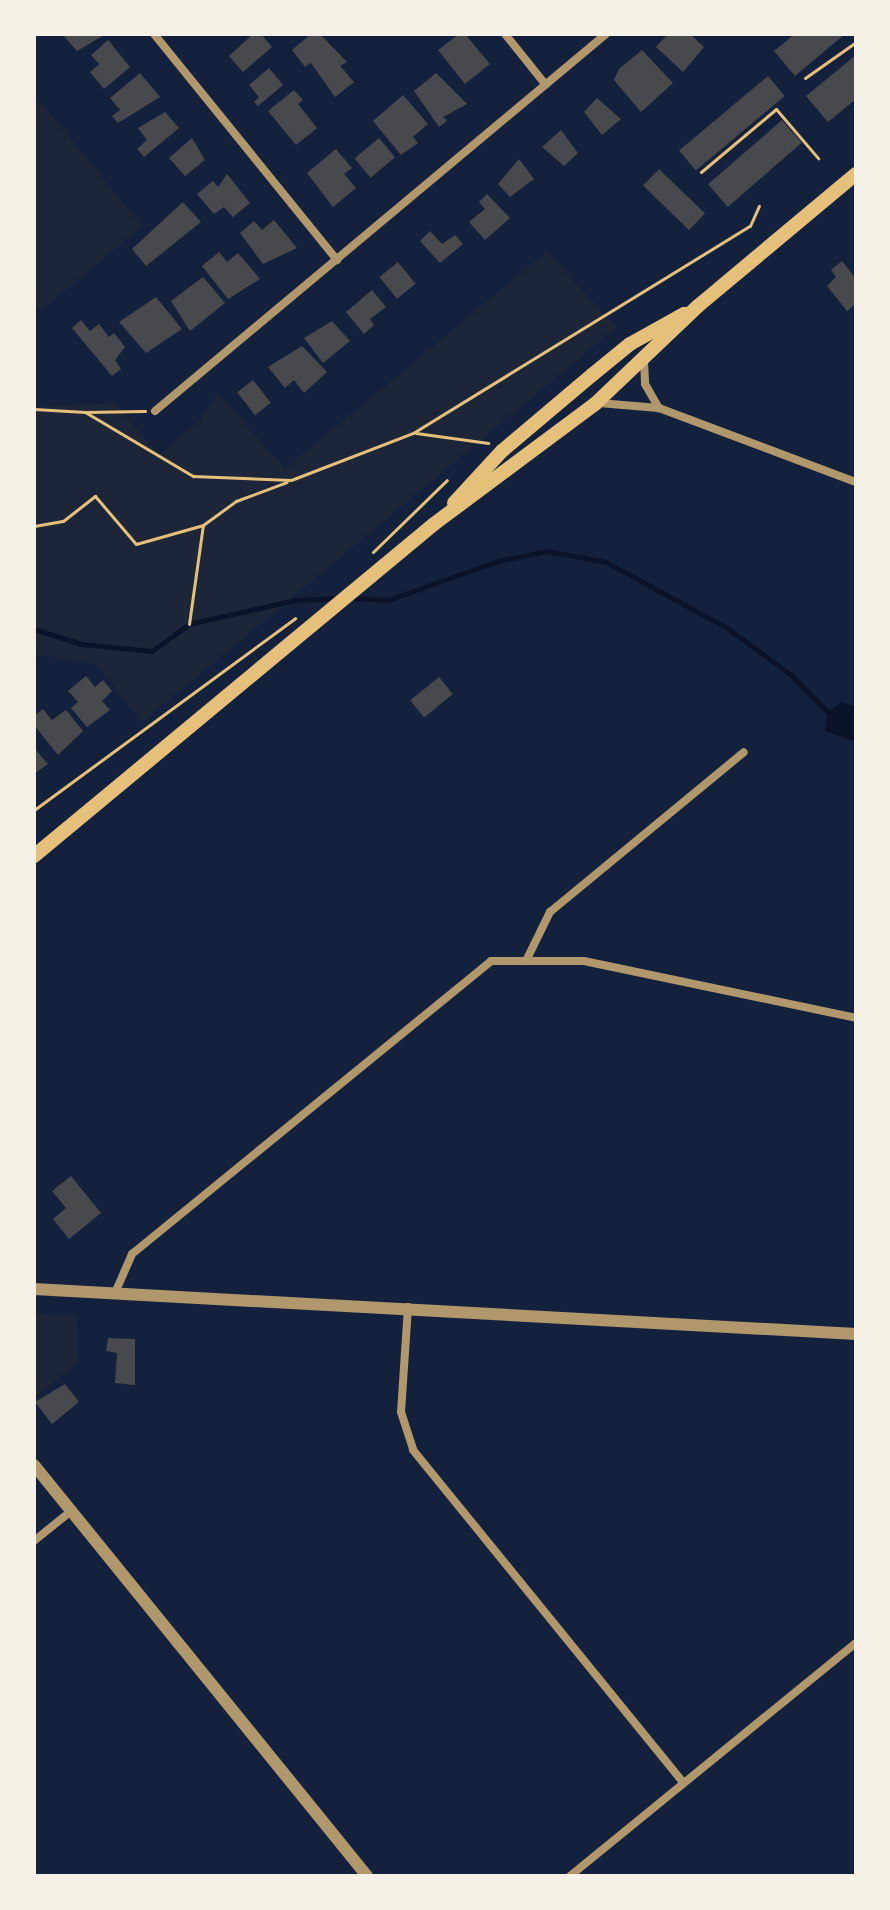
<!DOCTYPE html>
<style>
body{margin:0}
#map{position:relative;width:890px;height:1910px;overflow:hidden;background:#14213d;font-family:"DejaVu Sans",sans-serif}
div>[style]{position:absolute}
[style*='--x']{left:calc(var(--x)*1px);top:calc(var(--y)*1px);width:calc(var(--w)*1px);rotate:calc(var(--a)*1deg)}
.green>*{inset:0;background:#1d2539}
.water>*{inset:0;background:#0b132b}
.stream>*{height:5px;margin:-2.5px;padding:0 2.5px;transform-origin:2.5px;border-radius:2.5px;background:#0b132b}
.building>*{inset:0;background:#48494c;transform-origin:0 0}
.path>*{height:3px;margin:-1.5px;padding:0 1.5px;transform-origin:1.5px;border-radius:1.5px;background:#e5c07b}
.minor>*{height:8px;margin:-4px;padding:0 4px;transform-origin:4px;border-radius:4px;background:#b1986c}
.tertiary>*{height:12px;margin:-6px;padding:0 6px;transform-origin:6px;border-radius:6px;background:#b1986c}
.secondary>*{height:14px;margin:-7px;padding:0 7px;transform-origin:7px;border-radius:7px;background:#e5c07b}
span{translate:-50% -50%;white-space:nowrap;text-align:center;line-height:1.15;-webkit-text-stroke:7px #f6f1e7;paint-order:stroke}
.frame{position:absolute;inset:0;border:36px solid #f6f1e7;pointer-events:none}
</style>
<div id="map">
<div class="green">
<i style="clip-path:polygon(34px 94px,142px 226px,44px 308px,34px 307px)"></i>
<i style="clip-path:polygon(547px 252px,616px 327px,142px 722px,96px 664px,40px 655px,34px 659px,34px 408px,114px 403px,159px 455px,200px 420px,218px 393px,285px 469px)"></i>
<i style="clip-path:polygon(34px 1313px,77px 1317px,78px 1362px,34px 1399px)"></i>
</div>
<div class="water">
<i style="clip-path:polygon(842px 702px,856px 707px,856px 742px,825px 731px,828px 712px)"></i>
</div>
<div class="stream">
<i style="--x:349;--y:598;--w:39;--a:3"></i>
<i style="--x:388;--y:600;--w:117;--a:-19.5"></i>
<i style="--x:498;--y:561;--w:50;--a:-11.5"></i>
<i style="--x:547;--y:551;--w:60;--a:10.6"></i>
<i style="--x:606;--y:562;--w:138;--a:28.6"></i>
<i style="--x:727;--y:628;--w:78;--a:36.1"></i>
<i style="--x:790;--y:674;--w:54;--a:45"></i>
<i style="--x:34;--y:629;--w:49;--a:17.7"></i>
<i style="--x:81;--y:644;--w:71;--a:5.6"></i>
<i style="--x:152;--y:651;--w:46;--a:-36.1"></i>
<i style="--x:189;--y:624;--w:109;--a:-12.8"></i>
<i style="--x:295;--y:600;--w:44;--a:-2.6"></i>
</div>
<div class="building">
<i style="clip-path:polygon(62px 34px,106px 34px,77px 51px)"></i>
<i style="clip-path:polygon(253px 34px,261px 34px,272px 47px,243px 72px,229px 56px)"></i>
<i style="clip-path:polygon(311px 34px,320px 34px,347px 62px,340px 66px,354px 82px,335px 97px,311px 63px,305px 67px,292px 50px)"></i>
<i style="clip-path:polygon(459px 34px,465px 34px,490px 64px,465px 84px,438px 50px)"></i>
<i style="clip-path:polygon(668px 34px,690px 34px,704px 47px,683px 72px,656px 47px)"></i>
<i style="clip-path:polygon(795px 34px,845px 34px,795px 76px,774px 51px)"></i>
<i style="clip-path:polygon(108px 40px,130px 67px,104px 89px,90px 72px,99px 64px,91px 55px)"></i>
<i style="clip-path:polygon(642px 50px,673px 83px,641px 112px,614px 80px,619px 69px)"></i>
<i style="clip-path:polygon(856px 55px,856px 99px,828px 122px,806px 96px)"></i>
<i style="clip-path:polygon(269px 68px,283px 85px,258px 106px,254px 102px,259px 97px,249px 85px)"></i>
<i style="clip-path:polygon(140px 73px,160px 97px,118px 123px,112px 116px,120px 110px,110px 98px)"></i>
<i style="clip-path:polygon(436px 73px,467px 104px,443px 117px,447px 121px,439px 127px,414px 91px)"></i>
<i style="left:768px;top:76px;width:26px;height:116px;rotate:50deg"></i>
<i style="clip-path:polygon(294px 90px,303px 100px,298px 104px,317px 128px,296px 145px,268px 111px)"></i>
<i style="clip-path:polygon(403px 95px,428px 124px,413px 137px,418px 143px,401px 155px,373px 121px)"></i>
<i style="clip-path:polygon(597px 98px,621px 119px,602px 135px,584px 112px)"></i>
<i style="clip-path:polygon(165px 112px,179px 128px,144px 157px,137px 149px,147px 140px,138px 128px)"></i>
<i style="left:782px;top:120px;width:30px;height:98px;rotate:49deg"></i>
<i style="clip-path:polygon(561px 130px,578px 153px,564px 166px,542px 147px)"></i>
<i style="clip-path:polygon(192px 138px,205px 160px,185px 176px,169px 158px)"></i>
<i style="left:379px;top:138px;width:25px;height:32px;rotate:50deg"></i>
<i style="clip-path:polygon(336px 149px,352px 168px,344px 174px,356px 188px,333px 207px,307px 173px)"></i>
<i style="clip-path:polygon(519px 159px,534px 179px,510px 197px,498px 184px)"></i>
<i style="left:659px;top:169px;width:64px;height:23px;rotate:44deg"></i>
<i style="clip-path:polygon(227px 174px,250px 203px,233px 217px,224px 207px,214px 214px,197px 194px,213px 181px,218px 187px)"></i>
<i style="clip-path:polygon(487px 194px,510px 218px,485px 240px,469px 222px,485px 209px,479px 202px)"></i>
<i style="clip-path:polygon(183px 202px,201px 222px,146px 266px,132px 249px)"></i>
<i style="clip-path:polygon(274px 220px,297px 248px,263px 264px,240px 233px,254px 221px,262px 230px)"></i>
<i style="clip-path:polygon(430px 231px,442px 244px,455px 235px,463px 244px,440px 263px,420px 241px)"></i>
<i style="clip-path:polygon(219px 252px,227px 262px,238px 253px,260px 279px,228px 299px,202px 266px)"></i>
<i style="clip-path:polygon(842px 261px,856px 279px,856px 304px,847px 311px,827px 286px,836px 277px,831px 270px)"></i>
<i style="left:398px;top:262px;width:28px;height:24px;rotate:51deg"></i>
<i style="clip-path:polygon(203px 277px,225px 303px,190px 331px,171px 301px)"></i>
<i style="clip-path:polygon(372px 290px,386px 307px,370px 319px,374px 325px,364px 334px,346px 312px)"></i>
<i style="clip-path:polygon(156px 297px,182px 329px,146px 353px,119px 322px)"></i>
<i style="clip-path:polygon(81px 320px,90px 331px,99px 324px,109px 337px,114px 333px,125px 347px,115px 360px,121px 369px,112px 376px,72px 328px)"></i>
<i style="clip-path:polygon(332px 321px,350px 341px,323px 363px,304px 338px)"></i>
<i style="clip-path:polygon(302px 346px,327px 372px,304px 393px,294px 380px,285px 388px,268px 367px)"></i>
<i style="left:253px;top:380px;width:29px;height:20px;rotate:52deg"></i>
<i style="clip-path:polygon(86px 676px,95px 687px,103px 680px,112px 691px,102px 701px,110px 710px,87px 727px,71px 708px,78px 702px,68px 691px)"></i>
<i style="left:439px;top:677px;width:22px;height:37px;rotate:51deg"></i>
<i style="clip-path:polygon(43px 709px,52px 720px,66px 710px,83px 731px,58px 755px,34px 725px,34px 716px)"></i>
<i style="clip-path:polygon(34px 748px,48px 764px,34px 774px)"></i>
<i style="clip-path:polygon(71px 1176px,101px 1213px,69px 1239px,53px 1219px,66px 1208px,52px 1191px)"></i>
<i style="clip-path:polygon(108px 1338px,135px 1339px,135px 1385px,115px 1383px,117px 1353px,106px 1351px)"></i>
<i style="clip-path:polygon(65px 1384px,79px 1402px,52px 1424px,35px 1402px)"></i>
</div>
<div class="path">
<i style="--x:805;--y:78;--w:62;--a:-35.2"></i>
<i style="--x:701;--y:172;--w:98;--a:-40"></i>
<i style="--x:776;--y:109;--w:65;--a:49.4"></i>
<i style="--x:34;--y:409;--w:51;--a:3.4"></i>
<i style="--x:85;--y:412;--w:126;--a:30.7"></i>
<i style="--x:193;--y:476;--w:98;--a:2.3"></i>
<i style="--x:291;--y:480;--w:131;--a:-21.1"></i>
<i style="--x:413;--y:433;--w:395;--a:-31.6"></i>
<i style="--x:750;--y:226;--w:22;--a:-66"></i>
<i style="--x:85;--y:412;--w:60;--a:-1"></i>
<i style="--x:416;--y:433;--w:73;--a:7.9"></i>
<i style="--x:34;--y:526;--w:29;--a:-10"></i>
<i style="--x:63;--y:521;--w:41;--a:-38"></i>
<i style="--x:95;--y:496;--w:63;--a:49.5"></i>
<i style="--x:136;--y:544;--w:70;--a:-15.8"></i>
<i style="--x:203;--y:525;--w:41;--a:-36"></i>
<i style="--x:236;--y:501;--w:54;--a:-20.4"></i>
<i style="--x:373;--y:552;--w:103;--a:-44.2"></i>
<i style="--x:189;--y:624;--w:100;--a:-82"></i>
<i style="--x:34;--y:810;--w:324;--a:-36.3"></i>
</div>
<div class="minor">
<i style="--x:154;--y:34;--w:291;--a:51"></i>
<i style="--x:505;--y:34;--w:65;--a:51.2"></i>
<i style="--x:644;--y:362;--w:22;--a:87"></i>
<i style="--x:645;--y:384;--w:28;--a:60"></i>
<i style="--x:599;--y:403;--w:60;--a:4.8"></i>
<i style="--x:659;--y:408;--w:210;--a:20.6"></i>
<i style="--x:155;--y:411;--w:588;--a:-39.89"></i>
<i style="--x:526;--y:961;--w:58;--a:0"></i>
<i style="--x:584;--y:961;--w:278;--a:11.8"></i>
<i style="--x:115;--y:1293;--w:43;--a:-66.4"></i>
<i style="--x:132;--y:1254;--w:463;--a:-39.2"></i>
<i style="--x:491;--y:961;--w:35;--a:0"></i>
<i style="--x:526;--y:961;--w:55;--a:-63.9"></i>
<i style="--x:550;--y:912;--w:251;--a:-39.5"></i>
<i style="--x:408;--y:1307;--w:105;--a:93.8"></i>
<i style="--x:401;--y:1412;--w:40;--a:72"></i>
<i style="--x:413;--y:1450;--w:429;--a:50.9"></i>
<i style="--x:34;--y:1541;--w:48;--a:-39"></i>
<i style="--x:570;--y:1876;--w:369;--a:-39.2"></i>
</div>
<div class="tertiary">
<i style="--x:34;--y:1289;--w:823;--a:3.13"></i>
<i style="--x:34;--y:1465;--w:529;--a:50.98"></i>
</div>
<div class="secondary">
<i style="--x:454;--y:503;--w:71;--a:-47.3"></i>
<i style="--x:502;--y:451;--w:118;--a:-40.2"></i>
<i style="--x:592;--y:375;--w:49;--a:-39.2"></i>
<i style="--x:630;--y:344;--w:62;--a:-29.1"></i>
<i style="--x:34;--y:856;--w:520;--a:-39.69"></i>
<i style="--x:434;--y:524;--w:201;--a:-36.7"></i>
<i style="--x:595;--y:404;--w:142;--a:-43.6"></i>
<i style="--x:698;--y:306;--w:206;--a:-39.9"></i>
</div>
<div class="frame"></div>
</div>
